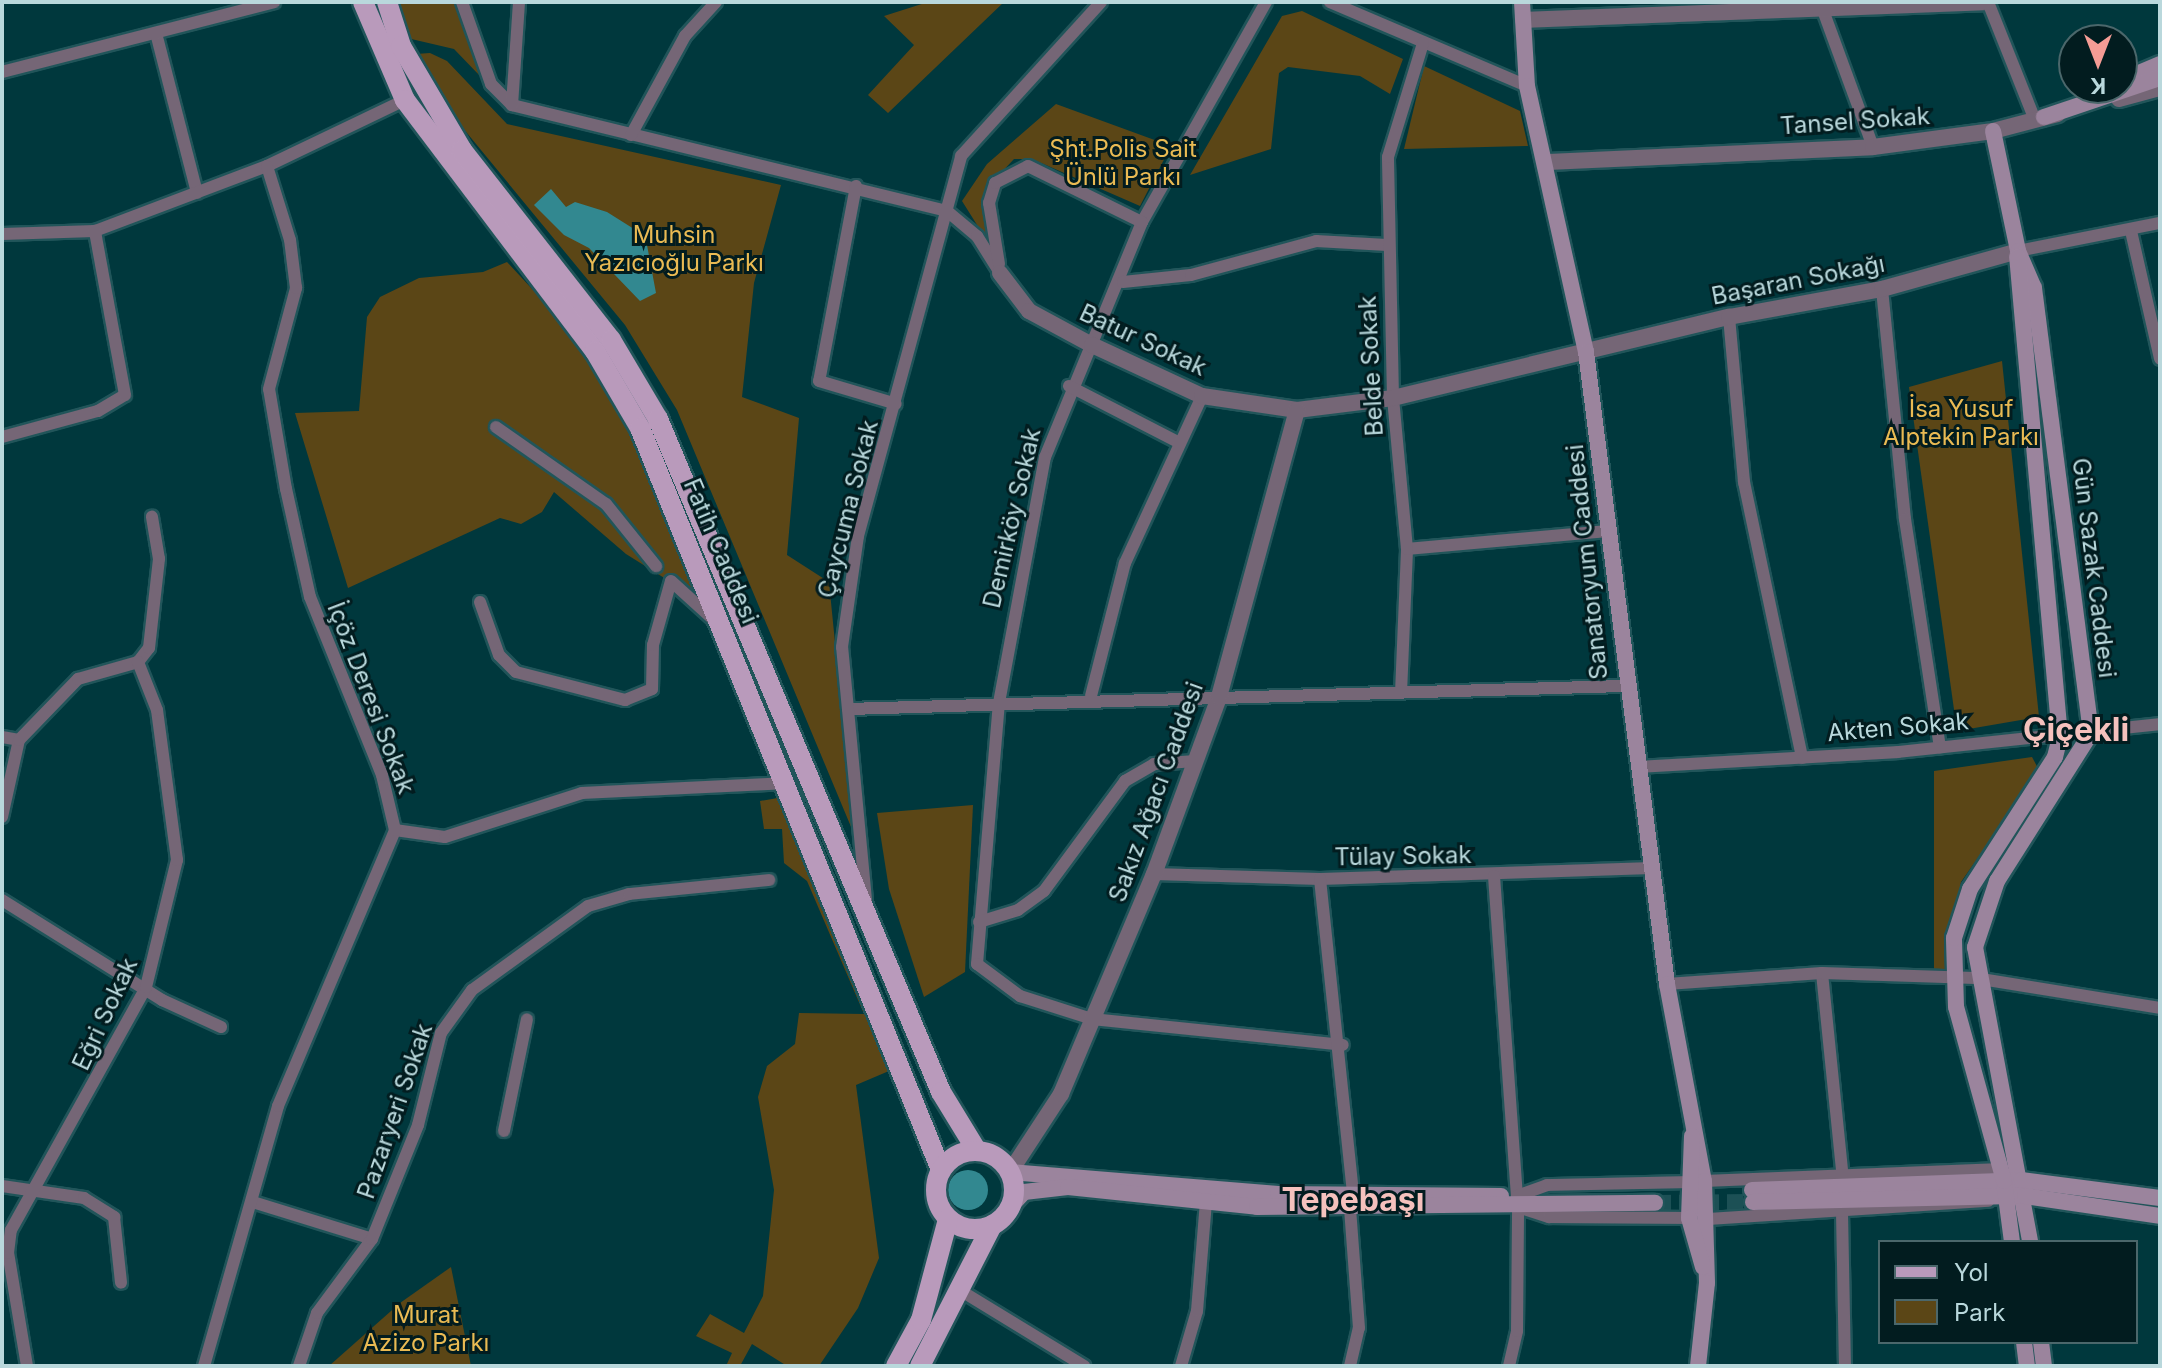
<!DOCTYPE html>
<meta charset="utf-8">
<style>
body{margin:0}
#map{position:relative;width:2162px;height:1368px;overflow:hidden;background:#00383d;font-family:Inter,sans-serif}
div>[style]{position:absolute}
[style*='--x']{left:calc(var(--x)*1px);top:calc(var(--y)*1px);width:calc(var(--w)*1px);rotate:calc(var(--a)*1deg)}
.green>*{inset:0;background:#5b4616}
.water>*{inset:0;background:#328890}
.round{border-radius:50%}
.secondary-tunnel>*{height:16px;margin-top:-8px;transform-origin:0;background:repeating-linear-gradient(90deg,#1c5055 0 16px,transparent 0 24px)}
.roads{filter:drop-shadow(2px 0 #21555a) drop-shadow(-2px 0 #21555a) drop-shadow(0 2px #21555a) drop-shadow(0 -2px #21555a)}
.minor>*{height:12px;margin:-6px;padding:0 6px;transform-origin:6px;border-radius:6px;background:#756676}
.tertiary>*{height:16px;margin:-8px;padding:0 8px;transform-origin:8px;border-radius:8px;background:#756676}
.secondary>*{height:16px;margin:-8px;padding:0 8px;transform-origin:8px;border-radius:8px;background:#9b849d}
.primary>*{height:20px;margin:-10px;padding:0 10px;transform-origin:10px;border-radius:10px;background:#b99abb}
.primary>.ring{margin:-10px;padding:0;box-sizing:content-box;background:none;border:20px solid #b99abb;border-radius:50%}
span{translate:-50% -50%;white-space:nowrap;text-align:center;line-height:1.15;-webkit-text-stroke:6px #021c1f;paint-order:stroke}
.street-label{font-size:24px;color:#b9d8dc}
.park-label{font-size:24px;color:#e9ba53}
.district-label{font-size:32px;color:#f5c1bd;font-weight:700}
.frame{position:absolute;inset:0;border:4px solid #b9d8dc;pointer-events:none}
.legend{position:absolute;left:1878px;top:1240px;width:260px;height:104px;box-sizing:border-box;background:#021c1f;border:2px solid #4b676b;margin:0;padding:10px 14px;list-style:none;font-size:24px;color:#b9d8dc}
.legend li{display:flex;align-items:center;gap:16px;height:40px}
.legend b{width:40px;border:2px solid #4b676b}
.north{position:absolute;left:2058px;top:24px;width:80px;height:80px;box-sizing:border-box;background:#021c1f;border:2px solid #4b676b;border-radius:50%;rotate:180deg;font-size:22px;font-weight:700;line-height:32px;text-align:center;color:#b9d8dc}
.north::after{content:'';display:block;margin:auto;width:28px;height:36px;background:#f59c95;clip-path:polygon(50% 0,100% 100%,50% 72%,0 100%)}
</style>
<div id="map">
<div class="green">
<i style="clip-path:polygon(397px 2px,459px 2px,480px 76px,454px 49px,407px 38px)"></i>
<i style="clip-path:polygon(928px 2px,1004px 2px,888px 113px,868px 95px,914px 45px,884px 16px)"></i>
<i style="clip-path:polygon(1302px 11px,1403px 59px,1390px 94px,1360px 76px,1288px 67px,1279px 73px,1271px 149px,1190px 175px,1282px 16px)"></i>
<i style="clip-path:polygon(430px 53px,447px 61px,507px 124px,781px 185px,754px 283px,742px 397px,799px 418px,787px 555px,829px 582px,854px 834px,677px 410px,625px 325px,462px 127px,416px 54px)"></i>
<i style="clip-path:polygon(1424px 66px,1520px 111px,1528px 146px,1404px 149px)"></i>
<i style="clip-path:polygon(1056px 104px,1171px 146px,1140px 206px,1032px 159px,1014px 159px,985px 190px,989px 244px,962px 201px,987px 164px)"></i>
<i style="clip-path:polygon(507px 262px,559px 318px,636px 431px,709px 606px,626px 554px,554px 492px,542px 512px,521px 524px,500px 518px,348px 588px,295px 413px,359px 411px,367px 317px,380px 297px,419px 278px,483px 272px)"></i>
<i style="clip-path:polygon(2002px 361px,2039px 717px,1957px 731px,1909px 387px)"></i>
<i style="clip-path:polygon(2032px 757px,2039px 770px,1961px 882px,1946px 973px,1934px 972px,1934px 771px)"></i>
<i style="clip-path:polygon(789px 796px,896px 1068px,856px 1085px,879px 1258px,858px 1308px,819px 1366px,787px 1366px,752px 1344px,740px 1366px,726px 1366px,732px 1353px,696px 1336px,710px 1314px,744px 1333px,763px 1296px,774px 1190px,758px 1097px,767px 1066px,795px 1044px,799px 1013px,864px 1014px,807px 881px,784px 863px,782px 829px,764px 829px,760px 801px)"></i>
<i style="clip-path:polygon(973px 805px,965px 972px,924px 997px,889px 889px,877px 813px)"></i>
<i style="clip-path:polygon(451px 1267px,471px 1366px,329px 1366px,400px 1303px)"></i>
</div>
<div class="water">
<i style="clip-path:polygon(551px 189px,566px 207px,575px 202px,607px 212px,634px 229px,647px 245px,656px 293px,640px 301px,589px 248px,564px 235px,534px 205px)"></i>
<i class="round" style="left:948px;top:1170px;width:40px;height:40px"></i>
</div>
<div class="secondary-tunnel">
<i style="--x:1655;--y:1203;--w:98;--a:-0.6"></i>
</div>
<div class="roads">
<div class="minor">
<i style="--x:462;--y:2;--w:87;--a:70.5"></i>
<i style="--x:491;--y:84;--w:30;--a:45"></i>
<i style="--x:512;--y:105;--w:448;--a:13.7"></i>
<i style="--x:947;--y:211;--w:39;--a:40"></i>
<i style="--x:977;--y:236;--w:44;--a:58.1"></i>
<i style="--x:1266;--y:2;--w:253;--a:119.4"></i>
<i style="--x:1142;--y:222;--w:254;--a:112.4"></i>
<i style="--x:1045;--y:457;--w:249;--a:100.6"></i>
<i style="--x:999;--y:702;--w:263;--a:94.8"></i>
<i style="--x:977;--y:964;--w:54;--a:36.7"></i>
<i style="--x:1020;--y:996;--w:76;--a:17.7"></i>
<i style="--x:1092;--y:1019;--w:252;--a:5.9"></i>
<i style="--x:1330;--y:2;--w:214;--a:23.1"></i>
<i style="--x:1820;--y:2;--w:154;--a:69.9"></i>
<i style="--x:1988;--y:2;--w:127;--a:68.3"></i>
<i style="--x:156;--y:33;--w:165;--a:75.6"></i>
<i style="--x:2;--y:72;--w:281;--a:-14.4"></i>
<i style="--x:512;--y:105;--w:103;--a:-86.1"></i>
<i style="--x:631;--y:135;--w:113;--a:-61.4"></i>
<i style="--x:685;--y:36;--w:46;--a:-47.6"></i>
<i style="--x:856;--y:186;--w:198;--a:100.7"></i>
<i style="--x:819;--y:381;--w:80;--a:16.6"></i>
<i style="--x:2131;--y:231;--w:131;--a:77.2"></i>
<i style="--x:2;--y:234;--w:93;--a:-1.8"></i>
<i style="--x:95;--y:231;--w:184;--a:-20.7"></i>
<i style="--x:267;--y:166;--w:153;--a:-25.6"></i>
<i style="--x:2018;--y:251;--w:145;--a:-11.2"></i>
<i style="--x:999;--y:264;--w:62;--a:-99.3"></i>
<i style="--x:989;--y:203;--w:21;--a:-73"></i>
<i style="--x:995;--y:183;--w:37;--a:-27"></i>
<i style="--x:1028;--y:166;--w:127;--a:26.2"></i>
<i style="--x:1123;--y:282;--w:68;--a:-5.9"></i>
<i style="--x:1191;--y:275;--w:130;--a:-15.2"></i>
<i style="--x:1316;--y:241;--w:71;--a:3.2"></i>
<i style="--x:1882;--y:289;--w:231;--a:84.3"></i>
<i style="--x:1905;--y:519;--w:231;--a:81.3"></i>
<i style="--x:1729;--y:317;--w:166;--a:84.8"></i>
<i style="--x:1744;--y:482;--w:282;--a:78.1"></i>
<i style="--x:1069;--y:386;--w:123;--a:27.2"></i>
<i style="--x:496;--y:427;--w:134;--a:35"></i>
<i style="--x:606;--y:504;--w:80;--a:51.1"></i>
<i style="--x:2;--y:437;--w:99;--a:-15.2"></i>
<i style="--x:98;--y:411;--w:31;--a:-31"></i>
<i style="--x:125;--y:395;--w:167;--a:-100.4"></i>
<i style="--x:1407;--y:549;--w:204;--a:-5.1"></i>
<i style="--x:480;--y:602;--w:56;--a:70.3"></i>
<i style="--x:499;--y:655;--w:24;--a:45"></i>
<i style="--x:516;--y:672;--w:113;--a:14.4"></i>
<i style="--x:625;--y:700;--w:29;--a:-22"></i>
<i style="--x:652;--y:689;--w:44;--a:-88.7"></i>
<i style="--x:653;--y:645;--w:66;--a:-74.3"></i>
<i style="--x:671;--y:581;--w:58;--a:42.2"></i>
<i style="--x:1401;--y:693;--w:144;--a:-87.6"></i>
<i style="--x:1407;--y:549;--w:152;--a:-95.3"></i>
<i style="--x:1393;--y:398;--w:241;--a:-91.2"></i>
<i style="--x:1388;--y:157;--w:119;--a:-72.9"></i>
<i style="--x:1091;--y:696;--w:137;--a:-75.7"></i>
<i style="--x:1125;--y:563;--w:184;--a:-65.2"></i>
<i style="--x:848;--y:709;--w:777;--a:-1.7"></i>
<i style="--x:2;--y:737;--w:17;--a:10"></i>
<i style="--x:1639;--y:767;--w:259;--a:-3.3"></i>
<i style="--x:1898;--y:752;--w:263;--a:-6.1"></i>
<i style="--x:2;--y:817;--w:79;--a:-77.6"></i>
<i style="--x:19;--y:740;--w:85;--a:-46"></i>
<i style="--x:78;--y:679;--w:62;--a:-15.8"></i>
<i style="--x:138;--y:662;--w:18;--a:-52"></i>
<i style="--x:149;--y:648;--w:90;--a:-83.6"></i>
<i style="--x:159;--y:559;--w:43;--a:-99.5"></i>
<i style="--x:395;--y:830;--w:50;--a:8"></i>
<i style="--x:445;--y:837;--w:144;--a:-17.8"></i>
<i style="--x:582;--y:793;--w:206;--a:-2.8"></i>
<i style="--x:1154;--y:874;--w:166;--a:1.7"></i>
<i style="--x:1320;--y:879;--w:332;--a:-1.9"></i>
<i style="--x:1494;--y:876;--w:321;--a:85.9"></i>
<i style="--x:1517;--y:1196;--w:32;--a:-20"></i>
<i style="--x:1547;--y:1185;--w:139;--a:-1.2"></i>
<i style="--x:1320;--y:879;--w:318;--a:84"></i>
<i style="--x:2;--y:900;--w:189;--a:32"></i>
<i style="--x:162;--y:1000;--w:65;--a:24.6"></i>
<i style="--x:866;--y:900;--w:254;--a:-95.4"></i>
<i style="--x:842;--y:647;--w:112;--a:-81.8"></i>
<i style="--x:858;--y:536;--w:394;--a:-74.8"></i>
<i style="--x:961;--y:156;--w:208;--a:-47.7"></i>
<i style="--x:979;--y:922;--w:41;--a:-17.1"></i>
<i style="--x:1018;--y:910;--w:32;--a:-36"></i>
<i style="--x:1044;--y:891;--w:137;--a:-53.6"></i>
<i style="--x:1125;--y:781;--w:34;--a:-30"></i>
<i style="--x:1154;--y:764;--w:41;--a:-4.2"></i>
<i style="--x:1822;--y:973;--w:206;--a:84.2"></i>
<i style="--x:1667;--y:984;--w:155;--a:-4.1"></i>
<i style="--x:1822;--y:973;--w:153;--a:1.9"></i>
<i style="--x:1975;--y:978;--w:187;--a:9.2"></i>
<i style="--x:504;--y:1131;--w:114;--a:-78.4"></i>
<i style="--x:1704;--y:1181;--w:297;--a:-2.3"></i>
<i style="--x:2;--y:1186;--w:83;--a:8.3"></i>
<i style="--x:84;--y:1198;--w:36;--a:32"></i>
<i style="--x:114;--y:1217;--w:66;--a:83.9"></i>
<i style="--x:256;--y:1203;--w:121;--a:17.2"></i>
<i style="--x:1842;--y:1212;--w:154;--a:88.9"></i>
<i style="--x:1708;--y:1219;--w:281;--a:-3.7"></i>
<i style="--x:958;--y:1289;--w:148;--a:31.4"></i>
<i style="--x:27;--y:1366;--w:115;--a:-99.5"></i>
<i style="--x:8;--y:1253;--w:23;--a:-83"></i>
<i style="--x:11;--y:1230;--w:278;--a:-60.9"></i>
<i style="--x:146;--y:987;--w:131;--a:-76.3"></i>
<i style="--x:177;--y:860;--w:151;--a:-97.6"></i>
<i style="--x:157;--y:710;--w:52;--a:-111.6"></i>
<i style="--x:204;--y:1366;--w:270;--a:-74.1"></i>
<i style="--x:278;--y:1106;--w:300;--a:-67"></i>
<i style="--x:395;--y:830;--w:57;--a:-103.3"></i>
<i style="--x:382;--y:775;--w:192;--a:-112"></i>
<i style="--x:310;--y:597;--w:111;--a:-102.5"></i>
<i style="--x:286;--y:489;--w:101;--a:-99.6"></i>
<i style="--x:269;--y:389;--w:105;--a:-75"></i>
<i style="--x:296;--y:288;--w:48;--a:-97.1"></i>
<i style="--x:290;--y:240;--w:77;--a:-107.3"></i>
<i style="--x:299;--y:1366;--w:56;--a:-71.2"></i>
<i style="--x:317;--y:1313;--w:92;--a:-53.4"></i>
<i style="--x:372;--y:1239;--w:123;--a:-68"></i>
<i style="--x:418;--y:1125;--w:95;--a:-76"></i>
<i style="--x:441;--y:1033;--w:53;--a:-54.2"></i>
<i style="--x:472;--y:990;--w:143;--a:-35.9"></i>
<i style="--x:588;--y:906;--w:43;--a:-16.3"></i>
<i style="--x:629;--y:894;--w:141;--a:-5.7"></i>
<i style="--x:1181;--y:1366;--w:57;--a:-73.8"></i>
<i style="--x:1197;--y:1311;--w:109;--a:-85.3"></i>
<i style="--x:1350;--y:1366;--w:39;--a:-77"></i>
<i style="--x:1359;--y:1328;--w:120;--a:-94.3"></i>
<i style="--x:1509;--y:1366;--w:36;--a:-77"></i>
<i style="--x:1517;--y:1331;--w:124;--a:-89.5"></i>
<i style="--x:1518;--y:1207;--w:33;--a:18"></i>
<i style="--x:1549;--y:1217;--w:140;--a:0.4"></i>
</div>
<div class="tertiary">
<i style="--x:1523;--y:20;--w:460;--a:-2.2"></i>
<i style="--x:2119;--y:99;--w:42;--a:-15"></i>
<i style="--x:1548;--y:162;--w:325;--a:-2.6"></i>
<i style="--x:1873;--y:147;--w:121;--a:-7.6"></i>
<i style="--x:1993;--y:131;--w:67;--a:-14.7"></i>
<i style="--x:1000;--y:273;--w:48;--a:52.7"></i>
<i style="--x:1029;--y:311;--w:72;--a:28.4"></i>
<i style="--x:1092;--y:345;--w:121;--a:24.9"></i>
<i style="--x:1202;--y:396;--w:96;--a:8.4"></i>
<i style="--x:1297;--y:410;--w:97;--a:-7.1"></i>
<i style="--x:1393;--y:398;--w:346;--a:-13.6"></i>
<i style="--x:1729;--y:317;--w:156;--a:-10.4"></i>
<i style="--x:1882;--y:289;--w:141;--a:-15.6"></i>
<i style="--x:1010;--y:1172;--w:93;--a:-56.8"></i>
<i style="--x:1061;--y:1094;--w:239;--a:-67.1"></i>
<i style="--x:1154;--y:874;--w:189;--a:-69.8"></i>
<i style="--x:1219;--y:697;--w:297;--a:-74.8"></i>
</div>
<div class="secondary">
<i style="--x:1522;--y:2;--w:84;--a:86.6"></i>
<i style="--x:1527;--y:86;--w:272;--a:77.5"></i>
<i style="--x:1586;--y:352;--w:637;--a:82.7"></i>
<i style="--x:1667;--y:984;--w:200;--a:79.4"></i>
<i style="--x:1704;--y:1181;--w:102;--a:88.3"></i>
<i style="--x:1707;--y:1283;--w:83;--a:96.2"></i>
<i style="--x:2122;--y:80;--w:41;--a:-22.8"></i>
<i style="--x:2044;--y:117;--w:122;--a:-18.6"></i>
<i style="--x:1993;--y:131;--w:123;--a:78.2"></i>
<i style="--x:2018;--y:251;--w:40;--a:66.6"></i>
<i style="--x:2034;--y:288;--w:449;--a:82.7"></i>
<i style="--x:2091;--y:733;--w:175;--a:122.4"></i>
<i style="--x:1997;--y:881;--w:70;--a:108.4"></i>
<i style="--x:1975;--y:947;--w:300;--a:79.4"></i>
<i style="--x:1692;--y:1136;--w:82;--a:92.1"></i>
<i style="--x:1689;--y:1218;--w:51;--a:74.1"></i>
<i style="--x:1010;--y:1172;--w:269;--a:4.7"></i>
<i style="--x:1278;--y:1194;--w:223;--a:0.5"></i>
<i style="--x:1752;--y:1190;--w:269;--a:-2.1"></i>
<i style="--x:2021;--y:1180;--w:140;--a:7.4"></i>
<i style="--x:1753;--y:1202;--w:272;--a:-1.3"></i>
<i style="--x:2025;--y:1196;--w:136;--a:8.4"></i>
<i style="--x:1011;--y:1206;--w:19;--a:-47"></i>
<i style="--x:1024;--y:1192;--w:44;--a:-6.5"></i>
<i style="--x:1068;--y:1187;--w:190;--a:6"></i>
<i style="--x:1257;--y:1207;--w:398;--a:-0.6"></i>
<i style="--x:2012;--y:1242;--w:62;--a:-97.5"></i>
<i style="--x:2004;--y:1181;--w:180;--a:-105.4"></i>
<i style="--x:1956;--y:1007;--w:69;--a:-91.7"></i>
<i style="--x:1954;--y:938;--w:52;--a:-71.9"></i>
<i style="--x:1970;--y:889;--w:157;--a:-57.2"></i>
<i style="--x:2055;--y:757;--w:21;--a:-76"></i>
<i style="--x:2060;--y:737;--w:482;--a:-95.1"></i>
<i style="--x:2024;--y:1342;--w:24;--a:83"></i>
<i style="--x:2041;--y:1342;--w:24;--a:83"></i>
</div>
<div class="primary">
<i style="--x:363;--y:2;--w:107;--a:66.8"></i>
<i style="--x:405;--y:100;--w:315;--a:52.9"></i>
<i style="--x:595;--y:351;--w:89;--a:59.7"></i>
<i style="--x:640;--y:428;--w:801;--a:67.92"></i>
<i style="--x:387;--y:2;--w:46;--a:72.3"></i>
<i style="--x:401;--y:46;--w:121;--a:59.6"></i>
<i style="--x:462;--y:150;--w:241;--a:51.9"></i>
<i style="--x:611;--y:340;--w:92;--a:59.3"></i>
<i style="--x:658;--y:419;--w:730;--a:67.19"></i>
<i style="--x:941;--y:1092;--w:69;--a:58.6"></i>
<i class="ring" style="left:936px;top:1151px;width:58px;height:58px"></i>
<i style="--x:896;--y:1366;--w:52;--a:-61.5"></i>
<i style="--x:921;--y:1320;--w:105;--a:-75"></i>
<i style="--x:920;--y:1366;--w:158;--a:-62.9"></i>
</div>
</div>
<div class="street-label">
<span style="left:1855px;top:121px;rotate:-4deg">Tansel Sokak</span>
<span style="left:1798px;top:280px;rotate:-11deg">Başaran Sokağı</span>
<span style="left:1143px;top:340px;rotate:25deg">Batur Sokak</span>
<span style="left:1371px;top:366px;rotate:-93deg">Belde Sokak</span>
<span style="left:848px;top:509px;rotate:-76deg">Çaycuma Sokak</span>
<span style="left:1012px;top:518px;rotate:-77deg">Demirköy Sokak</span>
<span style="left:721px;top:551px;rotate:67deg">Fatih Caddesi</span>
<span style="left:1587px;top:562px;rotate:-96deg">Sanatoryum Caddesi</span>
<span style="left:2094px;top:568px;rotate:83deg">Gün Sazak Caddesi</span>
<span style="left:371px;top:698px;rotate:69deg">İçöz Deresi Sokak</span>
<span style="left:1898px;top:727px;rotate:-5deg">Akten Sokak</span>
<span style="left:1156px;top:792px;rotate:-70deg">Sakız Ağacı Caddesi</span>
<span style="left:1403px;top:856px;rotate:-1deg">Tülay Sokak</span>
<span style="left:105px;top:1014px;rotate:-65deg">Eğri Sokak</span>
<span style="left:395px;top:1111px;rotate:-71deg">Pazaryeri Sokak</span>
</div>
<div class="park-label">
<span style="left:1123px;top:163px">Şht.Polis Sait<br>Ünlü Parkı</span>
<span style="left:674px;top:249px">Muhsin<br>Yazıcıoğlu Parkı</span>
<span style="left:1961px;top:423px">İsa Yusuf<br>Alptekin Parkı</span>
<span style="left:426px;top:1329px">Murat<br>Azizo Parkı</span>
</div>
<div class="district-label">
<span style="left:2076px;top:730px">Çiçekli</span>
<span style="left:1353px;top:1200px">Tepebaşı</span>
</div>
<div class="frame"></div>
<ul class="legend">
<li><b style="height:10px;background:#b99abb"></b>Yol</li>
<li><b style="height:22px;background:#5b4616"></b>Park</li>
</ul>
<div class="north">K</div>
</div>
